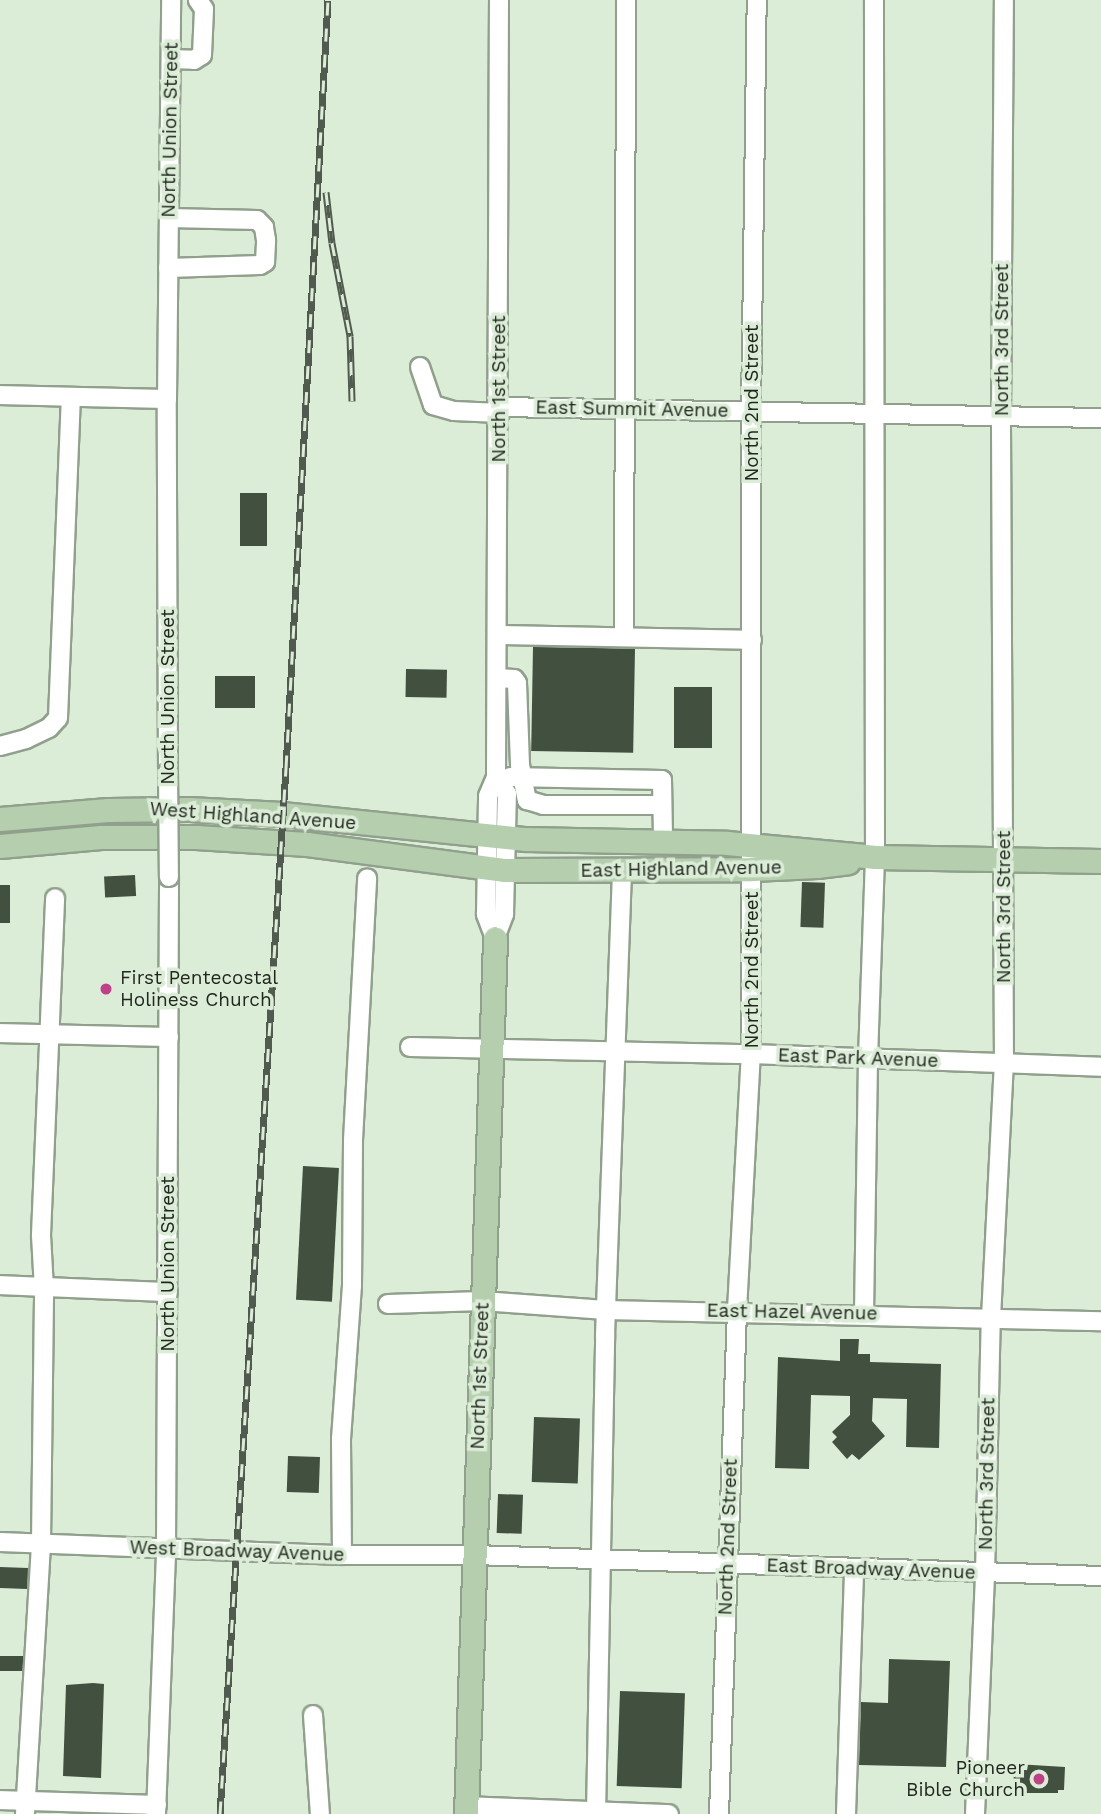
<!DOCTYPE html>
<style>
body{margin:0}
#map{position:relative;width:1101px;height:1814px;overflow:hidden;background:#dbecd7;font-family:"Work Sans",sans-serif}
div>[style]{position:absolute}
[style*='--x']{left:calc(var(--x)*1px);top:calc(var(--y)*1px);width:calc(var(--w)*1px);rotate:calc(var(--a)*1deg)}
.building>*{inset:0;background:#42503f;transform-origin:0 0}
.roads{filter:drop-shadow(2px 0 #90a08c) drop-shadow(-2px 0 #90a08c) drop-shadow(0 2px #90a08c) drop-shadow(0 -2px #90a08c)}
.minor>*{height:18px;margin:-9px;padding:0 9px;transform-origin:9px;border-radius:9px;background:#fff}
.major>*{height:23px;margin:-11.5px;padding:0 11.5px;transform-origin:11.5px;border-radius:11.5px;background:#b5ceae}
.rail>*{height:7px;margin-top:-3.5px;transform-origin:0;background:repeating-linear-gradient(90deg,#dbecd7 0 13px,#515a4f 0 26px);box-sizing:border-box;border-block:2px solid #515a4f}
.bridges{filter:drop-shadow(2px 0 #90a08c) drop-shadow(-2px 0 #90a08c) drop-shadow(0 2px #90a08c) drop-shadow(0 -2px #90a08c)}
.minor-bridge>*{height:18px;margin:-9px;padding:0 9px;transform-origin:9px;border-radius:9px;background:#fff}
.dots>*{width:19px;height:19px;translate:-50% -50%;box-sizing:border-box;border:4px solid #dbecd7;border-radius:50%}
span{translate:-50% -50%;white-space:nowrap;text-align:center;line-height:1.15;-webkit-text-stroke:7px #dbecd7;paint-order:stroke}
.street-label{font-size:19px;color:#21271f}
.poi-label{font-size:19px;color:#21271f}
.left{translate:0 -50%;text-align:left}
.right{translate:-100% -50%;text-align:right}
</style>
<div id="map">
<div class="building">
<i style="left:240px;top:493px;width:27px;height:53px"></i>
<i style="left:533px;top:647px;width:102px;height:104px;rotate:1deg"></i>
<i style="left:406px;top:669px;width:41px;height:28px;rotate:1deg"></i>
<i style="left:215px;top:676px;width:40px;height:32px"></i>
<i style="left:674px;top:687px;width:38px;height:61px"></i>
<i style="left:135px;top:875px;width:21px;height:31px;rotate:87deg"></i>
<i style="left:802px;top:882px;width:23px;height:45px;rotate:2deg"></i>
<i style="left:0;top:885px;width:10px;height:38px"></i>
<i style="left:303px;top:1166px;width:36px;height:134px;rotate:3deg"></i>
<i style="clip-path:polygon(840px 1339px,859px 1339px,858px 1354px,870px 1354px,870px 1362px,941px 1364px,939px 1448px,906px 1447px,907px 1399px,873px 1398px,872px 1421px,885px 1436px,859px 1460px,852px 1454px,847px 1459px,832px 1442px,837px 1437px,832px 1432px,850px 1415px,850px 1396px,811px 1395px,809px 1469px,775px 1468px,778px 1357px,840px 1361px)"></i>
<i style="left:534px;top:1417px;width:46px;height:65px;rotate:2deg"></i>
<i style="left:288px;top:1456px;width:32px;height:36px;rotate:2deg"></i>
<i style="left:498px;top:1494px;width:25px;height:39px;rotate:2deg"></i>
<i style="left:0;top:1567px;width:28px;height:21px;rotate:2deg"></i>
<i style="left:0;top:1656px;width:23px;height:15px"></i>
<i style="clip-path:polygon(889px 1659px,950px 1661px,946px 1767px,859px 1765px,861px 1702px,888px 1703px)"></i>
<i style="clip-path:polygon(93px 1683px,104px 1684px,101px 1778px,63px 1776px,66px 1685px)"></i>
<i style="left:620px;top:1691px;width:65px;height:95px;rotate:2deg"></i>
<i style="clip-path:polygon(1014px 1764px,1065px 1767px,1064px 1790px,1058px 1790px,1058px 1793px,1025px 1793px,1025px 1797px,1013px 1796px)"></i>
</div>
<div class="roads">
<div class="minor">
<i style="--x:171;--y:59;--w:23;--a:2"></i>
<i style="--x:194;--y:60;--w:9;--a:-32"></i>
<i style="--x:202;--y:55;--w:46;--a:-87.5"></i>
<i style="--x:204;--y:9;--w:11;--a:-124"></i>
<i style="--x:168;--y:268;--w:92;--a:-1.9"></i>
<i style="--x:260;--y:265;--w:6;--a:-31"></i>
<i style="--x:265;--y:262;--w:22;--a:-87"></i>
<i style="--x:266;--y:240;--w:13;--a:-99"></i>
<i style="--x:264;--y:227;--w:10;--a:-135"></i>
<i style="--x:257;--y:220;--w:88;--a:-178.7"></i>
<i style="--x:420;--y:367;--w:40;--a:71.1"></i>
<i style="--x:433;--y:405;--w:22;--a:16"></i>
<i style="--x:454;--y:411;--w:46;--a:2.5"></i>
<i style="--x:0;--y:395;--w:167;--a:1.4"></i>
<i style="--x:500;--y:407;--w:601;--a:1.05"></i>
<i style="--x:497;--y:635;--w:255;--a:1.1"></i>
<i style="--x:624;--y:637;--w:637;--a:-89.82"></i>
<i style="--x:497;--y:678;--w:17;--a:3"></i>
<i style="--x:514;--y:679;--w:5;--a:53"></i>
<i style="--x:517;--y:683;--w:82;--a:87.9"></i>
<i style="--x:520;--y:765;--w:36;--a:79"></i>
<i style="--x:527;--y:800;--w:17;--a:17"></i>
<i style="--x:543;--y:805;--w:119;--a:0"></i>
<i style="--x:0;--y:746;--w:27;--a:-15"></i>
<i style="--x:26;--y:739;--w:25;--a:-26"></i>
<i style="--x:49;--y:728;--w:13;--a:-48"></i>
<i style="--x:58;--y:718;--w:321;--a:-87.7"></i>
<i style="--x:168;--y:772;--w:373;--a:-90.2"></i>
<i style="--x:167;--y:399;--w:399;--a:-89.4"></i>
<i style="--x:510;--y:777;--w:152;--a:1.1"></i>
<i style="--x:662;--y:780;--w:60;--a:89"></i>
<i style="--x:495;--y:938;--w:26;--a:-111"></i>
<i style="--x:486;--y:914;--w:118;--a:-89"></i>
<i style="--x:488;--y:796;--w:21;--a:-67"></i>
<i style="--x:496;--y:777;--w:777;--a:-89.78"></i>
<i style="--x:495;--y:938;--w:26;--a:-69"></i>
<i style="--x:504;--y:914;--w:120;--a:-88.6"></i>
<i style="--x:507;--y:794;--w:20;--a:-123"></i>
<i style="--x:0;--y:1033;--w:169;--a:1.4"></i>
<i style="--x:410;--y:1047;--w:341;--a:1.2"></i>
<i style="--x:751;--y:1054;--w:350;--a:2.1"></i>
<i style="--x:0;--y:1285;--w:168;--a:2.4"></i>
<i style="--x:388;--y:1304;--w:94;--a:-1.8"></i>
<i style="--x:482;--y:1301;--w:124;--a:4.2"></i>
<i style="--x:606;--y:1310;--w:495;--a:1.3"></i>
<i style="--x:864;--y:1314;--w:256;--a:-89.1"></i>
<i style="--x:868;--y:1058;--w:201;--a:-88"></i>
<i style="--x:875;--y:857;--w:857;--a:-90.07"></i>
<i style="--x:0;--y:1542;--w:342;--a:2.2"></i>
<i style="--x:342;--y:1555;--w:132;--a:0"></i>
<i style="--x:474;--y:1555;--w:627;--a:1.92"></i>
<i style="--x:342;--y:1555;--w:116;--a:-90.5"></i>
<i style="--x:341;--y:1439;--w:154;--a:-85.9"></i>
<i style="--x:352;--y:1285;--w:145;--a:-89.6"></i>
<i style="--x:353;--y:1140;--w:262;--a:-86.9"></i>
<i style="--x:313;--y:1715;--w:99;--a:86"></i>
<i style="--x:0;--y:1800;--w:157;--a:1.8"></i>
<i style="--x:466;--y:1806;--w:203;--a:2.3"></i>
<i style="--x:25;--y:1814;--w:271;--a:-86.6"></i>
<i style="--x:41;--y:1543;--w:254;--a:-89.3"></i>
<i style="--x:44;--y:1289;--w:54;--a:-93.2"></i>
<i style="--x:41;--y:1235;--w:337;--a:-87.6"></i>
<i style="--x:156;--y:1814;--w:266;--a:-87.8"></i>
<i style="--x:166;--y:1548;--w:671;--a:-89.74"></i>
<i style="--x:596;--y:1814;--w:479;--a:-88.9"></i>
<i style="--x:605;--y:1335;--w:465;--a:-87.9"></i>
<i style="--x:719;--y:1814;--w:504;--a:-87.95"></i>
<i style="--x:737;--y:1310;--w:256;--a:-86.9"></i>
<i style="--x:751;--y:1054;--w:644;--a:-90"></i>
<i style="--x:751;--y:410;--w:410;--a:-89.2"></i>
<i style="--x:846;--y:1814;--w:245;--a:-88.1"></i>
<i style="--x:975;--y:1814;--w:240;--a:-87.6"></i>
<i style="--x:985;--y:1574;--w:256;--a:-88.7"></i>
<i style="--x:991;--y:1318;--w:254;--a:-87.1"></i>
<i style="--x:1004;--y:1064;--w:648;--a:-90.27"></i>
<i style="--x:1001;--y:416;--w:416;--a:-89.6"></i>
</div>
<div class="major">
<i style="--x:0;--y:819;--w:108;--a:-4.8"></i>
<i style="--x:108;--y:810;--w:81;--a:-0.7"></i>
<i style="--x:189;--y:809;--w:93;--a:3.1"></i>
<i style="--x:282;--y:814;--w:245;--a:5.9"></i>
<i style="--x:526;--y:839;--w:201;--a:1.1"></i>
<i style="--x:727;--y:843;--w:149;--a:5.4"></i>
<i style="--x:875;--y:857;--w:226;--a:1"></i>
<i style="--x:0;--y:846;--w:101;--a:-5.1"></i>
<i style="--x:101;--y:837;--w:95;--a:0"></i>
<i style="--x:196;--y:837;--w:111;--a:3.6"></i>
<i style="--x:307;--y:844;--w:200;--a:7.5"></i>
<i style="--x:505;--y:870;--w:247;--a:-0.2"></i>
<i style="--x:752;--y:869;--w:65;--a:-2.6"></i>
<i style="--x:817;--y:866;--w:31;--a:-7"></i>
<i style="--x:466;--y:1814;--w:876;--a:-88.1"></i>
</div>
</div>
<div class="rail">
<i style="--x:326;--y:192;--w:51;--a:83.3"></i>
<i style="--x:332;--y:243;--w:95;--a:79"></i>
<i style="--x:350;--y:336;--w:65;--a:88.2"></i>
<i style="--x:220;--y:1814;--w:1048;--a:-86.39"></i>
<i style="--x:286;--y:768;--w:769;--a:-86.87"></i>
</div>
<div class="bridges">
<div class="minor-bridge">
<i style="--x:168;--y:772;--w:105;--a:89.5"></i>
</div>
</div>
<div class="dots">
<i style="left:106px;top:989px;background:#c1408a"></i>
<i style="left:1039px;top:1779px;background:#c1408a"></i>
</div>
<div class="street-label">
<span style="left:170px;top:130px;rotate:-89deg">North Union Street</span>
<span style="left:1002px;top:340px;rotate:-90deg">North 3rd Street</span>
<span style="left:499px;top:389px;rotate:-90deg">North 1st Street</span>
<span style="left:752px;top:403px;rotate:-90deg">North 2nd Street</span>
<span style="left:632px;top:409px;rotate:1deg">East Summit Avenue</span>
<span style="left:168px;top:697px;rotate:-90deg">North Union Street</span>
<span style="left:253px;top:816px;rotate:4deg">West Highland Avenue</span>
<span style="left:681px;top:869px;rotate:-1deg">East Highland Avenue</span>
<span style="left:1004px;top:907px;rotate:-90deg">North 3rd Street</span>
<span style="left:752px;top:970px;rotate:-90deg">North 2nd Street</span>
<span style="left:858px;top:1058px;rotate:2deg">East Park Avenue</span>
<span style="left:168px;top:1264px;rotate:-90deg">North Union Street</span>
<span style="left:792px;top:1312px;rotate:1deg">East Hazel Avenue</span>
<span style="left:480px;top:1376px;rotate:-88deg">North 1st Street</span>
<span style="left:987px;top:1474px;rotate:-89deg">North 3rd Street</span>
<span style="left:728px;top:1537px;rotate:-88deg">North 2nd Street</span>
<span style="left:237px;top:1551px;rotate:2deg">West Broadway Avenue</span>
<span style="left:871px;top:1569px;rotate:2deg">East Broadway Avenue</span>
</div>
<div class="poi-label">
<span class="left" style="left:120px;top:989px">First Pentecostal<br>Holiness Church</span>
<span class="right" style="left:1025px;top:1779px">Pioneer<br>Bible Church</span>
</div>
</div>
